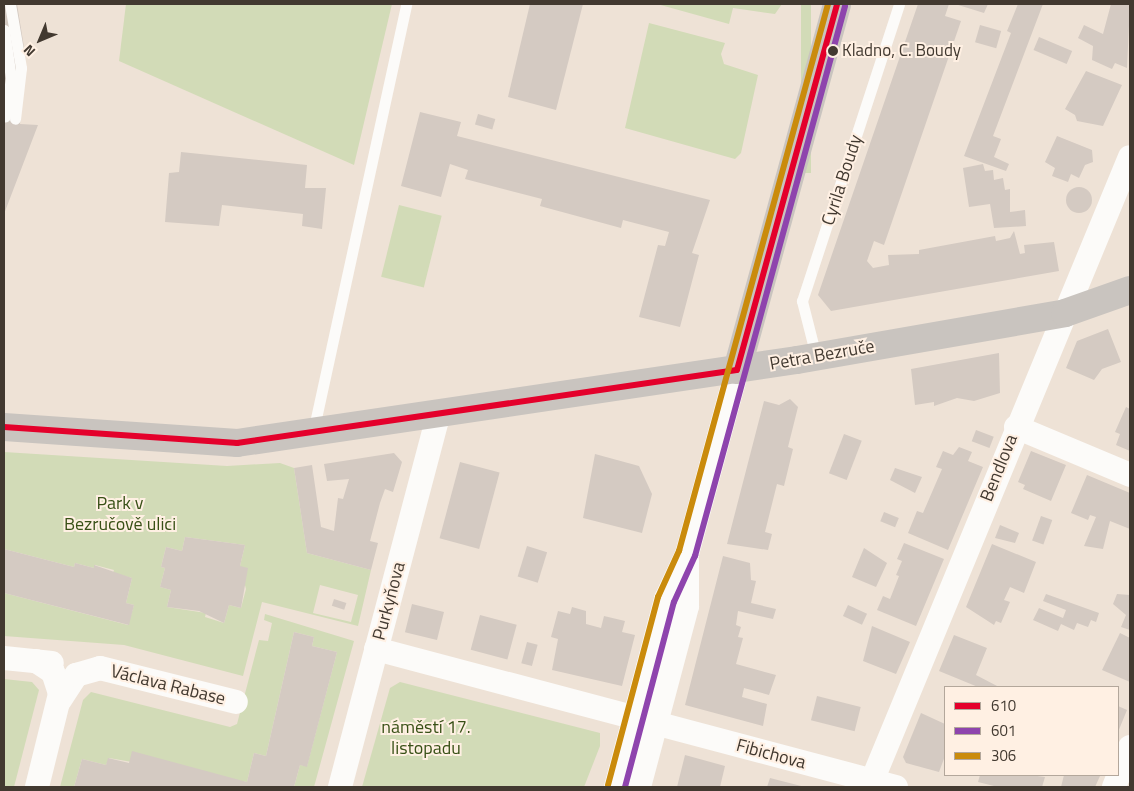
<!DOCTYPE html>
<meta charset="utf-8">
<style>
body{margin:0}
#map{position:relative;width:1134px;height:791px;overflow:hidden;background:#eee2d6;font-family:"Titillium Web",sans-serif}
div>[style]{position:absolute}
[style*='--x']{left:calc(var(--x)*1px);top:calc(var(--y)*1px);width:calc(var(--w)*1px);rotate:calc(var(--a)*1deg)}
.green>*{inset:0;background:#d2dbb7;transform-origin:0 0}
.building>*{inset:0;background:#d4cac2;transform-origin:0 0}
.round{border-radius:50%}
.lane>*{height:11px;margin:-5.5px;padding:0 5.5px;transform-origin:5.5px;border-radius:5.5px;background:#fcfbf9}
.street>*{height:24px;margin:-12px;padding:0 12px;transform-origin:12px;border-radius:12px;background:#fcfbf9}
.secondary>*{height:28px;margin:-14px;padding:0 14px;transform-origin:14px;border-radius:14px;background:#c9c4bf}
.bus-1>*{height:6px;margin:-3px;padding:0 3px;transform-origin:3px;border-radius:3px;background:#e4002b}
.bus-2>*{height:6px;margin:-3px;padding:0 3px;transform-origin:3px;border-radius:3px;background:#8e44ad}
.bus-3>*{height:6px;margin:-3px;padding:0 3px;transform-origin:3px;border-radius:3px;background:#ca8b0c}
.dots>*{width:14px;height:14px;translate:-50% -50%;box-sizing:border-box;border:2px solid #fff0e3;border-radius:50%}
span{translate:-50% -50%;white-space:nowrap;text-align:center;line-height:1.15;-webkit-text-stroke:4px #fff0e3;paint-order:stroke}
.bus-label{font-size:17px;color:#423930}
.left{translate:0 -50%;text-align:left}
.street-label{font-size:18px;color:#423930}
.park-label{font-size:18px;color:#385016}
.frame{position:absolute;inset:0;border:5px solid #423930;pointer-events:none}
.legend{position:absolute;left:944px;top:686px;width:175px;height:90px;box-sizing:border-box;background:#fff0e3;border:1px solid #b3a79b;margin:0;padding:6px 9px;list-style:none;font-size:15px;color:#423930}
.legend li{display:flex;align-items:center;gap:10px;height:25px}
.legend b{width:25px;border:1px solid #b3a79b}
.north{position:absolute;left:15px;top:15px;width:50px;height:50px;-webkit-text-stroke:4px #fff0e3;paint-order:stroke;rotate:225deg;font-size:14px;font-weight:700;line-height:20px;text-align:center;color:#423930}
.north::after{content:'';display:block;margin:auto;width:18px;height:22px;background:#423930;clip-path:polygon(50% 0,100% 100%,50% 72%,0 100%)}
</style>
<div id="map">
<div class="green">
<i style="clip-path:polygon(126px 4px,392px 4px,354px 165px,119px 61px)"></i>
<i style="clip-path:polygon(657px 4px,782px 4px,775px 14px,733px 8px,729px 24px)"></i>
<i style="left:801px;top:4px;width:10px;height:169px"></i>
<i style="clip-path:polygon(649px 23px,725px 43px,721px 54px,724px 64px,758px 75px,741px 153px,735px 159px,625px 128px)"></i>
<i style="left:399px;top:205px;width:44px;height:74px;rotate:14deg"></i>
<i style="clip-path:polygon(evenodd,4px 452px,227px 466px,280px 463px,294px 468px,307px 553px,371px 570px,358px 626px,262px 602px,243px 676px,124px 645px,4px 636px,4px 593px,128px 625px,134px 605px,126px 603px,132px 578px,113px 573px,114px 570px,95px 565px,94px 568px,75px 563px,74px 567px,4px 549px,4px 452px,185px 537px,245px 545px,240px 566px,246px 589px,241px 608px,229px 605px,224px 623px,205px 617px,206px 613px,167px 607px,171px 590px,160px 587px,165px 568px,161px 567px,166px 547px,182px 551px,185px 537px,4px 452px,320px 585px,358px 595px,351px 622px,313px 613px,320px 585px)"></i>
<i style="clip-path:polygon(265px 614px,354px 641px,314px 787px,294px 787px,300px 765px,307px 766px,337px 652px,312px 646px,314px 637px,294px 632px,266px 756px,254px 753px,247px 782px,109px 758px,106px 765px,82px 759px,74px 787px,60px 787px,83px 700px,91px 692px,230px 727px,237px 724px,259px 640px,268px 641px,272px 623px,264px 620px)"></i>
<i style="clip-path:polygon(4px 679px,32px 682px,39px 690px,14px 787px,4px 787px)"></i>
<i style="clip-path:polygon(400px 682px,600px 733px,600px 746px,584px 787px,362px 787px,390px 688px)"></i>
</div>
<div class="building">
<i style="clip-path:polygon(4px 4px,17px 4px,25px 53px,20px 124px,38px 125px,4px 214px)"></i>
<i style="clip-path:polygon(530px 4px,583px 4px,556px 110px,508px 97px)"></i>
<i style="clip-path:polygon(918px 4px,949px 4px,945px 16px,961px 21px,884px 245px,874px 241px,867px 261px,873px 268px,889px 265px,888px 255px,919px 254px,919px 250px,995px 236px,996px 241px,1010px 238px,1014px 231px,1020px 254px,1025px 253px,1024px 245px,1054px 242px,1059px 271px,831px 311px,818px 295px)"></i>
<i style="clip-path:polygon(955px 4px,988px 4px,984px 13px)"></i>
<i style="clip-path:polygon(1018px 4px,1043px 4px,993px 136px,1001px 139px,994px 157px,1009px 164px,1006px 171px,964px 156px,1011px 33px,1007px 31px)"></i>
<i style="clip-path:polygon(1111px 4px,1130px 4px,1127px 68px,1115px 63px,1112px 69px,1092px 60px,1093px 46px,1078px 38px,1084px 25px,1103px 34px)"></i>
<i style="left:980px;top:25px;width:22px;height:18px;rotate:16deg"></i>
<i style="left:1039px;top:37px;width:36px;height:14px;rotate:23deg"></i>
<i style="clip-path:polygon(1086px 71px,1122px 85px,1103px 126px,1077px 121px,1075px 115px,1065px 109px)"></i>
<i style="clip-path:polygon(420px 112px,461px 122px,457px 136px,710px 200px,692px 253px,699px 255px,680px 327px,639px 317px,658px 245px,665px 246px,669px 232px,623px 220px,621px 228px,540px 206px,542px 199px,465px 179px,468px 170px,450px 164px,441px 197px,401px 186px)"></i>
<i style="left:478px;top:114px;width:18px;height:11px;rotate:16deg"></i>
<i style="clip-path:polygon(1057px 136px,1092px 150px,1093px 162px,1085px 165px,1079px 178px,1071px 174px,1068px 182px,1052px 176px,1055px 168px,1045px 162px)"></i>
<i style="clip-path:polygon(181px 152px,307px 165px,305px 188px,326px 188px,322px 229px,302px 226px,303px 214px,222px 205px,219px 226px,165px 222px,169px 173px,179px 172px)"></i>
<i style="clip-path:polygon(983px 164px,985px 171px,993px 170px,994px 180px,1003px 178px,1005px 190px,1010px 189px,1010px 212px,1025px 210px,1026px 226px,994px 228px,990px 204px,969px 207px,963px 168px)"></i>
<i class="round" style="left:1066px;top:187px;width:26px;height:26px"></i>
<i style="clip-path:polygon(1108px 329px,1121px 362px,1102px 369px,1094px 380px,1066px 368px,1077px 341px)"></i>
<i style="clip-path:polygon(999px 353px,1000px 393px,974px 401px,957px 398px,934px 406px,934px 402px,915px 405px,911px 369px)"></i>
<i style="clip-path:polygon(790px 399px,798px 407px,788px 447px,793px 449px,784px 486px,777px 484px,765px 532px,772px 534px,768px 550px,727px 544px,764px 401px,779px 405px)"></i>
<i style="clip-path:polygon(1126px 407px,1130px 409px,1130px 451px,1116px 445px,1120px 434px,1115px 432px)"></i>
<i style="left:976px;top:430px;width:19px;height:12px;rotate:21deg"></i>
<i style="left:844px;top:434px;width:19px;height:42px;rotate:21deg"></i>
<i style="clip-path:polygon(959px 447px,972px 452px,968px 461px,983px 467px,948px 550px,908px 533px,917px 511px,923px 513px,942px 469px,936px 467px,943px 451px,953px 455px)"></i>
<i style="clip-path:polygon(1031px 451px,1066px 465px,1051px 501px,1023px 489px,1025px 485px,1018px 482px)"></i>
<i style="clip-path:polygon(394px 453px,402px 462px,393px 492px,385px 489px,380px 503px,370px 541px,378px 543px,371px 570px,307px 553px,294px 468px,312px 465px,321px 527px,334px 531px,338px 498px,343px 499px,349px 479px,327px 481px,324px 464px)"></i>
<i style="clip-path:polygon(595px 454px,639px 466px,652px 494px,642px 533px,583px 518px)"></i>
<i style="left:460px;top:462px;width:41px;height:79px;rotate:15deg"></i>
<i style="clip-path:polygon(895px 468px,922px 477px,915px 493px,890px 480px)"></i>
<i style="clip-path:polygon(1087px 475px,1130px 493px,1130px 529px,1110px 521px,1103px 549px,1084px 546px,1096px 517px,1090px 515px,1088px 520px,1071px 513px)"></i>
<i style="left:884px;top:512px;width:16px;height:10px;rotate:22deg"></i>
<i style="left:1041px;top:516px;width:12px;height:26px;rotate:20deg"></i>
<i style="clip-path:polygon(1000px 525px,1019px 533px,1015px 543px,995px 538px)"></i>
<i style="clip-path:polygon(185px 537px,245px 545px,240px 566px,248px 568px,241px 608px,229px 605px,224px 623px,199px 611px,167px 607px,171px 590px,160px 587px,165px 568px,161px 567px,166px 547px,182px 551px)"></i>
<i style="clip-path:polygon(904px 543px,944px 559px,916px 626px,877px 610px,883px 596px,890px 599px,899px 576px,896px 575px,902px 561px,897px 559px)"></i>
<i style="clip-path:polygon(992px 544px,1036px 562px,1024px 593px,1010px 587px,1004px 600px,1010px 602px,1001px 623px,996px 621px,994px 625px,966px 607px)"></i>
<i style="left:527px;top:546px;width:21px;height:32px;rotate:17deg"></i>
<i style="clip-path:polygon(864px 548px,887px 563px,876px 587px,852px 577px)"></i>
<i style="clip-path:polygon(4px 549px,74px 567px,75px 563px,94px 568px,94px 565px,132px 578px,126px 603px,134px 605px,129px 625px,4px 593px)"></i>
<i style="clip-path:polygon(723px 556px,750px 563px,751px 580px,756px 581px,751px 603px,776px 609px,773px 619px,738px 611px,736px 625px,741px 627px,738px 637px,743px 638px,736px 664px,776px 675px,769px 695px,744px 688px,742px 697px,767px 704px,763px 726px,685px 705px)"></i>
<i style="clip-path:polygon(1046px 594px,1099px 613px,1096px 622px,1091px 620px,1088px 627px,1077px 623px,1074px 630px,1061px 624px,1058px 631px,1033px 620px,1039px 608px,1063px 618px,1066px 610px,1043px 601px)"></i>
<i style="clip-path:polygon(1117px 594px,1130px 595px,1130px 630px,1121px 627px,1126px 615px,1113px 604px)"></i>
<i style="left:334px;top:599px;width:13px;height:7px;rotate:18deg"></i>
<i style="left:412px;top:604px;width:33px;height:29px;rotate:14deg"></i>
<i style="left:848px;top:605px;width:21px;height:12px;rotate:25deg"></i>
<i style="clip-path:polygon(572px 607px,586px 611px,586px 624px,601px 628px,604px 616px,625px 621px,622px 632px,635px 635px,622px 686px,552px 670px,558px 639px,551px 637px,558px 611px,570px 614px)"></i>
<i style="left:480px;top:615px;width:38px;height:36px;rotate:15deg"></i>
<i style="clip-path:polygon(872px 626px,910px 642px,896px 674px,863px 661px)"></i>
<i style="clip-path:polygon(294px 632px,314px 637px,312px 646px,337px 652px,307px 767px,300px 765px,294px 787px,74px 787px,82px 759px,106px 765px,108px 758px,129px 763px,132px 751px,247px 782px,254px 753px,266px 756px)"></i>
<i style="clip-path:polygon(1120px 633px,1130px 638px,1130px 682px,1102px 670px)"></i>
<i style="clip-path:polygon(954px 635px,987px 648px,976px 675px,999px 687px,978px 687px,939px 671px)"></i>
<i style="left:527px;top:642px;width:11px;height:22px;rotate:15deg"></i>
<i style="left:817px;top:696px;width:45px;height:25px;rotate:14deg"></i>
<i style="clip-path:polygon(1118px 706px,1127px 710px,1118px 732px)"></i>
<i style="clip-path:polygon(921px 713px,945px 724px,945px 756px,939px 772px,906px 763px,903px 757px)"></i>
<i style="clip-path:polygon(685px 755px,725px 766px,720px 787px,677px 787px)"></i>
<i style="clip-path:polygon(980px 775px,1030px 775px,1045px 777px,1042px 787px,998px 787px,978px 782px)"></i>
<i style="clip-path:polygon(1064px 775px,1096px 775px,1100px 776px,1095px 787px,1061px 787px)"></i>
<i style="clip-path:polygon(770px 778px,805px 787px,767px 787px)"></i>
</div>
<div class="lane">
<i style="--x:10;--y:4;--w:65;--a:80.2"></i>
<i style="--x:21;--y:68;--w:51;--a:96.7"></i>
<i style="--x:4;--y:30;--w:49;--a:81.7"></i>
<i style="--x:11;--y:78;--w:39;--a:99"></i>
<i style="--x:816;--y:356;--w:57;--a:-104.3"></i>
<i style="--x:802;--y:301;--w:312;--a:-71.9"></i>
<i style="--x:313;--y:432;--w:438;--a:-77.7"></i>
</div>
<div class="street">
<i style="--x:1016;--y:427;--w:124;--a:22.8"></i>
<i style="--x:376;--y:649;--w:538;--a:14.86"></i>
<i style="--x:4;--y:658;--w:48;--a:5.9"></i>
<i style="--x:36;--y:661;--w:20;--a:33"></i>
<i style="--x:53;--y:672;--w:23;--a:72"></i>
<i style="--x:60;--y:694;--w:96;--a:103.9"></i>
<i style="--x:60;--y:700;--w:30;--a:-57"></i>
<i style="--x:76;--y:675;--w:25;--a:-16"></i>
<i style="--x:100;--y:668;--w:140;--a:14"></i>
<i style="--x:872;--y:781;--w:675;--a:-67.54"></i>
<i style="--x:340;--y:787;--w:385;--a:-75.2"></i>
<i style="--x:616;--y:787;--w:195;--a:-75.1"></i>
<i style="--x:666;--y:599;--w:50;--a:-65"></i>
<i style="--x:687;--y:554;--w:191;--a:-74.8"></i>
<i style="--x:639;--y:787;--w:187;--a:-75.1"></i>
<i style="--x:687;--y:606;--w:45;--a:-90"></i>
<i style="--x:1114;--y:787;--w:43;--a:-68.2"></i>
</div>
<div class="secondary">
<i style="--x:737;--y:370;--w:379;--a:-74.7"></i>
<i style="--x:4;--y:427;--w:234;--a:3.9"></i>
<i style="--x:237;--y:443;--w:566;--a:-8.43"></i>
<i style="--x:797;--y:360;--w:272;--a:-9.9"></i>
<i style="--x:1065;--y:313;--w:69;--a:-19.5"></i>
</div>
<div class="bus-1">
<i style="--x:737;--y:370;--w:379;--a:-74.7"></i>
<i style="--x:4;--y:427;--w:234;--a:3.9"></i>
<i style="--x:237;--y:443;--w:505;--a:-8.31"></i>
</div>
<div class="bus-2">
<i style="--x:625;--y:787;--w:191;--a:-75.2"></i>
<i style="--x:674;--y:602;--w:51;--a:-65.5"></i>
<i style="--x:695;--y:556;--w:570;--a:-74.74"></i>
</div>
<div class="bus-3">
<i style="--x:608;--y:785;--w:195;--a:-75.1"></i>
<i style="--x:658;--y:597;--w:51;--a:-65.5"></i>
<i style="--x:679;--y:551;--w:567;--a:-74.76"></i>
</div>
<div class="dots">
<i style="left:833px;top:51px;background:#423930"></i>
</div>
<div class="bus-label">
<span class="left" style="left:842px;top:51px">Kladno, C. Boudy</span>
</div>
<div class="street-label">
<span style="left:842px;top:180px;rotate:-72deg">Cyrila Boudy</span>
<span style="left:822px;top:355px;rotate:-10deg">Petra Bezruče</span>
<span style="left:999px;top:468px;rotate:-68deg">Bendlova</span>
<span style="left:389px;top:601px;rotate:-75deg">Purkyňova</span>
<span style="left:168px;top:685px;rotate:14deg">Václava Rabase</span>
<span style="left:771px;top:754px;rotate:15deg">Fibichova</span>
</div>
<div class="park-label">
<span style="left:120px;top:514px">Park v<br>Bezručově ulici</span>
<span style="left:426px;top:738px">náměstí 17.<br>listopadu</span>
</div>
<div class="frame"></div>
<ul class="legend">
<li><b style="height:6px;background:#e4002b"></b>610</li>
<li><b style="height:6px;background:#8e44ad"></b>601</li>
<li><b style="height:6px;background:#ca8b0c"></b>306</li>
</ul>
<div class="north">N</div>
</div>
